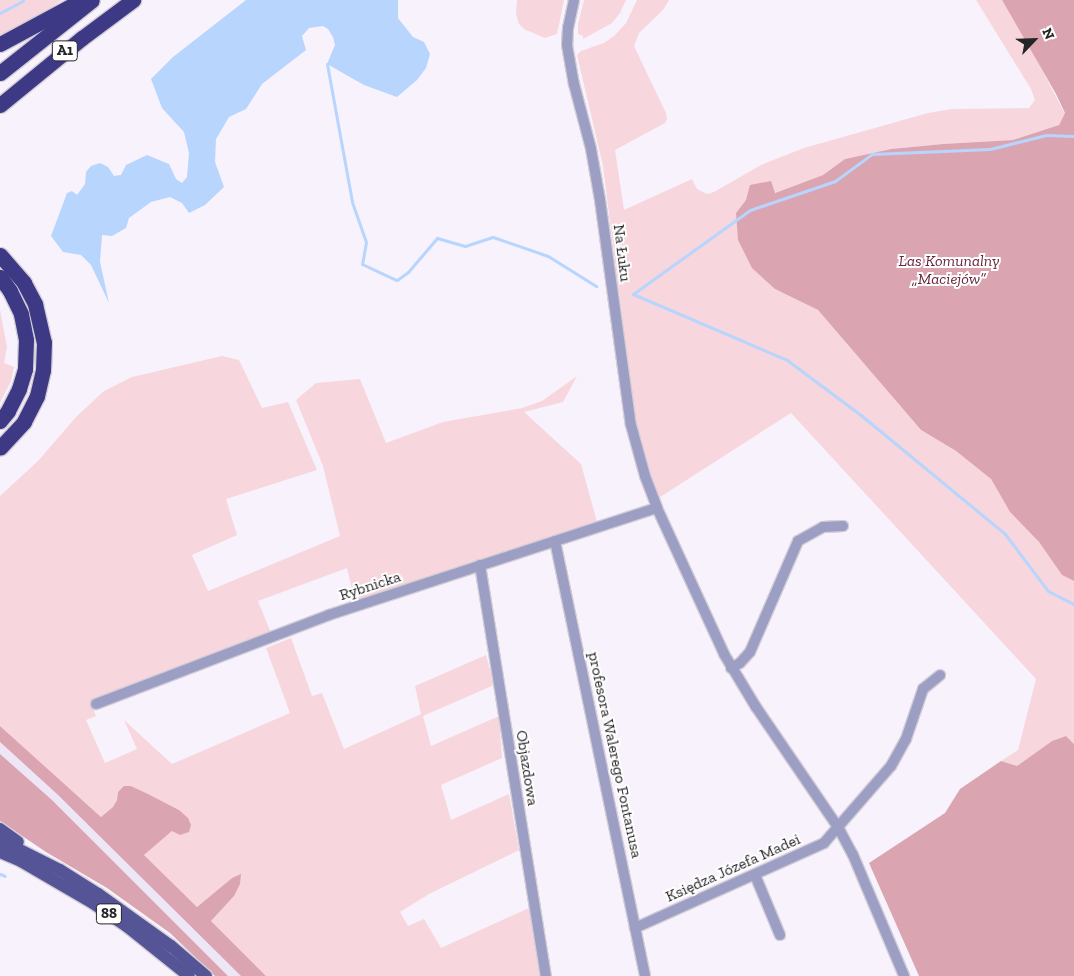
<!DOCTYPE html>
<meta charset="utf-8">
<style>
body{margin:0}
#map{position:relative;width:1074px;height:976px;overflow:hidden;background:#f8f2fc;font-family:"Zilla Slab",serif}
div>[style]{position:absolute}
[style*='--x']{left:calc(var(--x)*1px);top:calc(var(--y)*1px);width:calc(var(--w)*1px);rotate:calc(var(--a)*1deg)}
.built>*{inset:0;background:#eee5f6}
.green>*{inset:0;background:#f8d6dd}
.forest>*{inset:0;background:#daa5b1}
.water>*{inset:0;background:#b7d5fd}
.stream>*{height:3px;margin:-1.5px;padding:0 1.5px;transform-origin:1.5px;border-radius:1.5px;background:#b7d5fd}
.roads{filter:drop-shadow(1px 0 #d2cdd6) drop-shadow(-1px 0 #d2cdd6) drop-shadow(0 1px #d2cdd6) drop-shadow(0 -1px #d2cdd6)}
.minor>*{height:10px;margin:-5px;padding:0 5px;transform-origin:5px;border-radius:5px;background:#9c9ec4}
.primary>*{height:12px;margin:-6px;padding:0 6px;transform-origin:6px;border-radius:6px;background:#555497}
.motorway>*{height:15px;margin:-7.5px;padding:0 7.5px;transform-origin:7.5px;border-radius:7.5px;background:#3e3985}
span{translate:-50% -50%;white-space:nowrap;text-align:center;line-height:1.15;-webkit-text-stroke:4px #fff;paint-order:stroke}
.shield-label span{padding:1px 4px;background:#fff;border:1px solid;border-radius:4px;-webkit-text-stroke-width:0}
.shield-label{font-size:15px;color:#252427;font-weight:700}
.street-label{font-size:16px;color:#252427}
.park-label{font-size:16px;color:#66263a;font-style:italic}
.north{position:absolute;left:1009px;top:15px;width:50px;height:50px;-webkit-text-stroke:4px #fff;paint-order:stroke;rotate:66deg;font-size:14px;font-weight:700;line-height:20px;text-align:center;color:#252427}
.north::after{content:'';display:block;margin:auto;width:18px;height:22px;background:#252427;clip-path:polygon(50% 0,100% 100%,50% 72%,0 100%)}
</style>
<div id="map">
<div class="built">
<i style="clip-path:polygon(0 742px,57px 794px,241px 976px,228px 976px,52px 800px,0 754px)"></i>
</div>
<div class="green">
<i style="clip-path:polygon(0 0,62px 0,32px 20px,0 36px)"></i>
<i style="clip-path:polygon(517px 0,564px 0,557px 34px,545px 38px,524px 29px,519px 24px,516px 14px)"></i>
<i style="clip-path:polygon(584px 0,626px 0,620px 13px,612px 23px,583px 39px,583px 36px,578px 34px,578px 24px)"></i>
<i style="clip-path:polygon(637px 0,669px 0,663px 10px,639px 33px,634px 46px,666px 113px,667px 119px,665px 123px,615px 150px,624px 210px,692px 179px,697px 189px,707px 194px,714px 192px,761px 165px,804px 148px,928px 113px,952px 109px,1029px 108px,1035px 100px,1031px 89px,976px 0,1002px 0,1021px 30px,1065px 114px,1059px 125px,1013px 140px,943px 144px,891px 149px,845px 159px,823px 175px,774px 193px,746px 200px,736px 213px,775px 289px,818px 310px,921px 430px,956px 451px,991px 479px,1010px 512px,1039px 542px,1062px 575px,1074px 581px,1074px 744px,1066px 736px,1052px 741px,1017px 766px,1001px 761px,1018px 750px,1036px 679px,791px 413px,657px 499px,638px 444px,603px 166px,577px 55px,581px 51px,604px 43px,614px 36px,626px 23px)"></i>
<i style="clip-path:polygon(0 310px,7px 347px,4px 363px,14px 367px,11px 381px,0 403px)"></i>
<i style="clip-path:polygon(222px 356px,239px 360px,262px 408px,288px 402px,317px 470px,226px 499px,237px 535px,192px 555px,208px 591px,340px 536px,323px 466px,296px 400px,316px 383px,360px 379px,386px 443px,443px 422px,522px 408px,542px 401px,577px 376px,563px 402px,524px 412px,581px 464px,597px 522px,355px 602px,347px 568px,258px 601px,271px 633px,90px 702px,96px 716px,86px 720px,105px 763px,137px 749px,124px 720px,172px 764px,290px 713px,266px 648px,291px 638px,312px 696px,322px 693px,344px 749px,421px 714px,415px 686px,486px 655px,494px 685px,423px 716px,431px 746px,499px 716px,502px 758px,441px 785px,451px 820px,509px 794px,519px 850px,429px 894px,400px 912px,408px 926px,424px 919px,441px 948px,531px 907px,544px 976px,266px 976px,211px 921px,234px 896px,232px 878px,197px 907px,144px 855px,172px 831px,179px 810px,131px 786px,118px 792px,117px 800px,113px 807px,101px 817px,0 726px,0 496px,38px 461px,76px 417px,104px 391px,132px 377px)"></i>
</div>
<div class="forest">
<i style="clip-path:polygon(1002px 0,1074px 0,1074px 581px,1062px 575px,1039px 542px,1010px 512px,991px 479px,956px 451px,921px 430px,818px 310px,775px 289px,752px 268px,738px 240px,736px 213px,746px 200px,750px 185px,771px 181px,775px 193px,823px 175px,845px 159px,891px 149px,943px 144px,1013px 140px,1059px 125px,1065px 113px,1056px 94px)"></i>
<i style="clip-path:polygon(0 726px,101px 817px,113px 807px,117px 800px,118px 792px,124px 786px,131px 786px,146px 793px,179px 810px,188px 818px,191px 825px,189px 832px,180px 835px,172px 831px,144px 855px,197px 907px,232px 878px,241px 874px,240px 884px,234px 896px,211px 921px,266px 976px,241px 976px,57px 794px,0 742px)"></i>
<i style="clip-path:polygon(1066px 736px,1074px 744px,1074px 976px,919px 976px,869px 863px,945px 813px,960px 789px,1001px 761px,1017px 766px,1052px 741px)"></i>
<i style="clip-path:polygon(0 754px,52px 800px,228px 976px,215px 976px,170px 933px,107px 888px,46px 852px,0 821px)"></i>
</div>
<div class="water">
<i style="clip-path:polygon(246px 0,398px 0,398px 18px,413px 37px,424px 42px,430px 54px,426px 68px,417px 80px,397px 97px,364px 85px,327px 64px,335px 45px,333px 37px,328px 29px,323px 26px,309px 28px,302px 36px,306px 50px,262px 84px,246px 109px,229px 117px,216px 139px,215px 162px,224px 187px,205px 205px,189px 213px,182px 203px,170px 197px,151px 202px,129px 218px,126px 228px,112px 236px,102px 235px,100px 262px,109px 303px,91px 265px,81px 255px,63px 252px,51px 236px,67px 193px,72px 191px,77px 195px,85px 184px,86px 172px,91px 166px,100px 163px,108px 167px,114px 176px,121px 175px,126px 165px,147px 155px,169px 164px,176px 179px,182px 183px,187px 177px,189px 153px,184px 132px,162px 108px,151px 79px,173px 57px)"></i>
</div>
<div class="stream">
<i style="--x:0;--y:13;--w:26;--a:-28"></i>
<i style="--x:327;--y:64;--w:140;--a:79.7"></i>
<i style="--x:352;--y:202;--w:42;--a:70.7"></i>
<i style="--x:366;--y:242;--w:22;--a:100"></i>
<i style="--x:362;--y:264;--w:38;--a:25"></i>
<i style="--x:397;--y:280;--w:14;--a:-36"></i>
<i style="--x:408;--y:272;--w:45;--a:-49.5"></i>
<i style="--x:437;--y:238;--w:29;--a:16"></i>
<i style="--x:465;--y:246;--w:29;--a:-18"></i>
<i style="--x:493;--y:237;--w:58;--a:19.1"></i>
<i style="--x:548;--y:256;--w:57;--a:32"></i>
<i style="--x:633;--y:294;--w:168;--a:23.2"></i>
<i style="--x:787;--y:360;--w:94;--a:36.7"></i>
<i style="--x:862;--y:416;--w:185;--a:39.5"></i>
<i style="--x:1005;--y:534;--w:71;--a:53"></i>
<i style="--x:1048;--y:591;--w:29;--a:27"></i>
<i style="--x:633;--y:294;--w:144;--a:-35.7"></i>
<i style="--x:750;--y:210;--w:90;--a:-18.8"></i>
<i style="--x:835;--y:181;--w:46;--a:-36.1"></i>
<i style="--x:872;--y:154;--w:118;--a:-2.4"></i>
<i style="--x:990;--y:149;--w:58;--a:-14"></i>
<i style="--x:1046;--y:135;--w:28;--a:2"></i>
<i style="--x:0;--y:874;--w:5;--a:22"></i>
</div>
<div class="roads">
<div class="minor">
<i style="--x:574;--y:0;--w:29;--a:102"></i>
<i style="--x:568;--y:28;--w:17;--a:93"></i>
<i style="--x:567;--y:45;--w:40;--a:80"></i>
<i style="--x:574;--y:84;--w:67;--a:75.3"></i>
<i style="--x:591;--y:149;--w:52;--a:80"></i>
<i style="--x:600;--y:200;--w:227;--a:82.2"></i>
<i style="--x:631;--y:425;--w:53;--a:74.6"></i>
<i style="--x:645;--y:476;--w:34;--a:69"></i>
<i style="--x:657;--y:508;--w:161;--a:65.3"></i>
<i style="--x:724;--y:654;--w:62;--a:58.9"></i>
<i style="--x:756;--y:707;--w:145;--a:55.7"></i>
<i style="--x:838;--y:827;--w:32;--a:62"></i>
<i style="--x:853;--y:855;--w:131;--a:67.1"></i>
<i style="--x:555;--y:541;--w:444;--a:78.3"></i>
<i style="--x:480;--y:565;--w:416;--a:80.9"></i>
<i style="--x:731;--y:668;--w:10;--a:-29"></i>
<i style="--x:740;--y:663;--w:15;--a:-48"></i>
<i style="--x:750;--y:652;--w:121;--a:-66.6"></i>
<i style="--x:798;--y:541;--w:29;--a:-29"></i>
<i style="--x:823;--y:527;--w:20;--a:-3"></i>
<i style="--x:96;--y:704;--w:249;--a:-20.9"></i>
<i style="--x:329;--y:615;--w:345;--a:-18.1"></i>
<i style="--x:755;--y:875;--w:65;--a:67.4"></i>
<i style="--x:635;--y:928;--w:207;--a:-24.2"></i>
<i style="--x:824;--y:843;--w:102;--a:-49"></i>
<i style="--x:891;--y:766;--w:31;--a:-61"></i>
<i style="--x:906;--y:739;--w:53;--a:-71.2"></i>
<i style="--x:923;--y:689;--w:22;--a:-39"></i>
</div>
<div class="primary">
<i style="--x:0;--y:829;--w:22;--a:36"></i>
<i style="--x:0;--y:840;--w:67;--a:26.6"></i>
<i style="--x:60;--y:870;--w:45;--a:32.3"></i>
<i style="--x:98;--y:894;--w:90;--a:35.5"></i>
<i style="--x:171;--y:946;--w:46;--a:40.6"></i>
<i style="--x:0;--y:852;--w:23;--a:23"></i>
<i style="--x:21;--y:861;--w:83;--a:30.3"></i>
<i style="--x:93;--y:903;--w:42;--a:34.4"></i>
<i style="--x:128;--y:927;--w:78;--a:38.8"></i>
</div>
<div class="motorway">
<i style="--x:0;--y:44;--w:89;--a:-28.3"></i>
<i style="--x:0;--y:73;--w:117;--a:-38.4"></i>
<i style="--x:0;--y:105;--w:106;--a:-39.3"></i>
<i style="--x:82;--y:38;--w:64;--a:-36.7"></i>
<i style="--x:0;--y:255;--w:37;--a:49"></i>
<i style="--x:24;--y:283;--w:24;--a:62"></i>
<i style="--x:35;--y:304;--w:39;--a:77"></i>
<i style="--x:44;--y:342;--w:28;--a:92"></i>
<i style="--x:43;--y:370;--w:27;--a:103"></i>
<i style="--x:37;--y:396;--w:29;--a:117"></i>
<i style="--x:24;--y:422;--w:35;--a:133"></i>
<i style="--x:0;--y:277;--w:17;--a:54"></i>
<i style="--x:10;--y:291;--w:25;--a:64"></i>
<i style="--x:21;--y:314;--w:26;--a:79"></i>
<i style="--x:26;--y:340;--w:29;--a:92"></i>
<i style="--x:25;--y:369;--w:21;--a:107"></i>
<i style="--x:19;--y:389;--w:25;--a:117"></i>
<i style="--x:8;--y:411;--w:13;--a:129"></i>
</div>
</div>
<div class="shield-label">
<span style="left:65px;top:51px">A1</span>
<span style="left:109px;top:914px">88</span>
</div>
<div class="street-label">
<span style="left:622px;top:253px;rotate:83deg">Na Łuku</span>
<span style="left:370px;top:586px;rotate:-18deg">Rybnicka</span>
<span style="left:615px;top:755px;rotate:78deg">profesora Walerego Fontanusa</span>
<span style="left:527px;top:768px;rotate:81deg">Objazdowa</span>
<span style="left:733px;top:868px;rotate:-24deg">Księdza Józefa Madei</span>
</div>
<div class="park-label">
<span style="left:949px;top:270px">Las Komunalny<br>„Maciejów”</span>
</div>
<div class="north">N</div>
</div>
